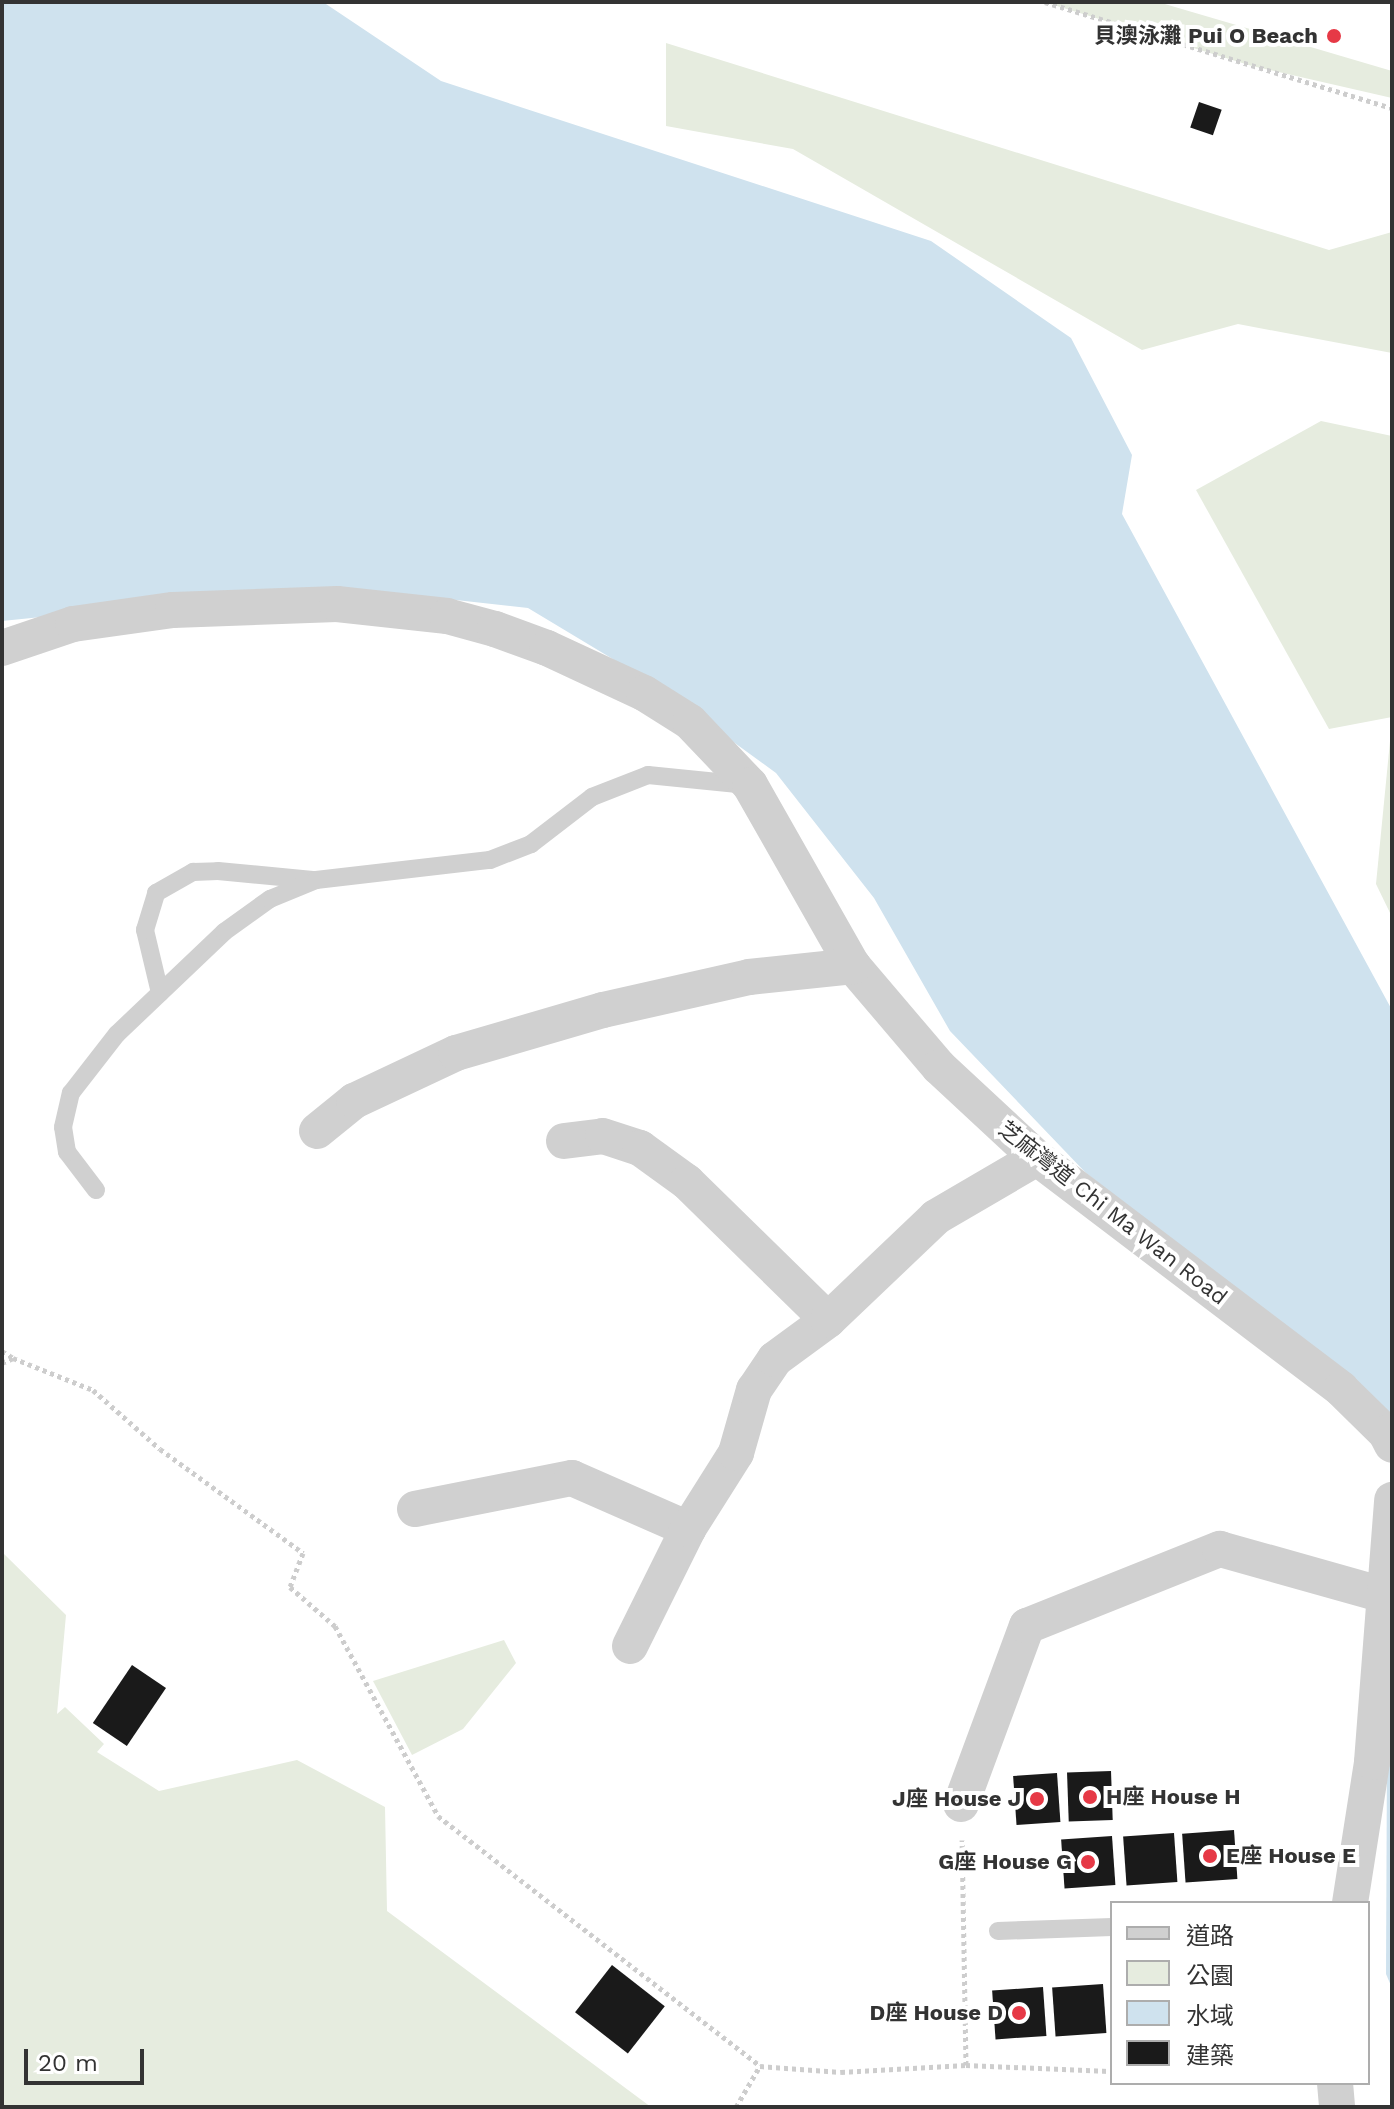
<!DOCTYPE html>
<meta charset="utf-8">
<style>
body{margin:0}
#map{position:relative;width:1394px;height:2109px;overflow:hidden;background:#fff;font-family:"Work Sans","Noto Sans TC",sans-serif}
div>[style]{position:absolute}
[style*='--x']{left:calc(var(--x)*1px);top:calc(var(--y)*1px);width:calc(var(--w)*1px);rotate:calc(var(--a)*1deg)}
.green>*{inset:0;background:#e6ecdf}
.water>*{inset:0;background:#cfe2ee}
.building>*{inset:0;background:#1a1a1a;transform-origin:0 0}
.path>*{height:5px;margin-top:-2.5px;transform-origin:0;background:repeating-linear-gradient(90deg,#cdcdcd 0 4px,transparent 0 8px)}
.service>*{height:18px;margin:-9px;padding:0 9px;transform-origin:9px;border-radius:9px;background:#d0d0d0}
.minor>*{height:36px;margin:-18px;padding:0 18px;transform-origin:18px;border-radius:18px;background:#d0d0d0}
.dots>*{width:22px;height:22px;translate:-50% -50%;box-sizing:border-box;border:4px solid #fff;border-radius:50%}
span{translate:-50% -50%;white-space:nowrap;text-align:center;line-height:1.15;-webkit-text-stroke:8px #fff;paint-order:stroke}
.poi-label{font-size:22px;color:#333;font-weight:700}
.right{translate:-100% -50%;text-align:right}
.left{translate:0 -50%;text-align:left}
.street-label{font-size:22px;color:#333}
.frame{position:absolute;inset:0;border:4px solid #333;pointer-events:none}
.legend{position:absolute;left:1110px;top:1901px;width:260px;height:184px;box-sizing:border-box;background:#fff;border:2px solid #adadad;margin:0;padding:10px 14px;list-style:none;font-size:24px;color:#333}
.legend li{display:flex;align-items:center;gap:16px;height:40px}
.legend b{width:40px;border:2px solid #adadad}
.scale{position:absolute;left:24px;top:2049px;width:120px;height:36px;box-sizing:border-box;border:4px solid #333;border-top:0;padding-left:10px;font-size:24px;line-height:28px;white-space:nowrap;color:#333;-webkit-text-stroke:6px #fff;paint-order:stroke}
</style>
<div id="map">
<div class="green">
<i style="clip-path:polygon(1044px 2px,1158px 2px,1392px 71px,1392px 98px,1252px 66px)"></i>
<i style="clip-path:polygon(666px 43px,1329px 250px,1392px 232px,1392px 353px,1238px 324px,1142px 350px,793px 149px,666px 126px)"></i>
<i style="clip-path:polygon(1321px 421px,1392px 436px,1392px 717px,1329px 729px,1196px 490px)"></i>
<i style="clip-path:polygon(1392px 721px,1392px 917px,1376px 884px)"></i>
<i style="clip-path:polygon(2px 1546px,4px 1554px,66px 1615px,57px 1714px,65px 1707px,104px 1744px,97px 1752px,159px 1791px,297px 1760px,385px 1807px,387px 1911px,651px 2107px,2px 2107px)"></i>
<i style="clip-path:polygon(504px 1640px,516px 1663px,463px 1729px,412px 1755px,373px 1681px)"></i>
</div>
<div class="water">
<i style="clip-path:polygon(2px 2px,323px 2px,441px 81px,931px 241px,1071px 338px,1132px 455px,1122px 514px,1392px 1010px,1392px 1424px,1085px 1172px,950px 1031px,874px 898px,776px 773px,651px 682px,528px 608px,339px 587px,2px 621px)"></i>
<i style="clip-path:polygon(1392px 1702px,1392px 1988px,1386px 1974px,1387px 1750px)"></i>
</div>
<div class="building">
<i style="left:1199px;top:102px;width:24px;height:27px;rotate:19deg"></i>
<i style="left:132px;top:1665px;width:41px;height:70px;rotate:34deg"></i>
<i style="left:1111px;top:1771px;width:49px;height:44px;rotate:88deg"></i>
<i style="left:1057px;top:1773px;width:49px;height:44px;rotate:86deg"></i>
<i style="left:1234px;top:1830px;width:49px;height:52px;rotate:86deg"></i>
<i style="left:1174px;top:1833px;width:49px;height:51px;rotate:86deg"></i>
<i style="left:1112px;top:1836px;width:49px;height:51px;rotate:86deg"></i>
<i style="left:612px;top:1965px;width:67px;height:60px;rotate:38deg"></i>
<i style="left:1103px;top:1984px;width:49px;height:51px;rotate:86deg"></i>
<i style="left:1043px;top:1987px;width:49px;height:51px;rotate:86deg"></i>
</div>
<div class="path">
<i style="--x:1045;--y:2;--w:363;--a:17"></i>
<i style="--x:2;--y:1351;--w:13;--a:32"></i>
<i style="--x:2;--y:1363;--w:12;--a:-24"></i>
<i style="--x:13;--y:1358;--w:86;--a:21.8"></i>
<i style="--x:93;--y:1390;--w:89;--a:41.4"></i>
<i style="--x:160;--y:1449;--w:177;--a:36"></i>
<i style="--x:303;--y:1553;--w:36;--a:111"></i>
<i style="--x:290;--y:1587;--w:60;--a:40.9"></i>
<i style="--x:335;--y:1626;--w:216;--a:61.5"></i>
<i style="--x:438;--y:1816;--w:408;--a:37.8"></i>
<i style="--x:760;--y:2066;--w:81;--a:4.2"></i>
<i style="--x:841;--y:2072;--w:125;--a:-3.2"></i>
<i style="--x:966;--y:2065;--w:225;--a:-91"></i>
<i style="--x:966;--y:2065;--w:143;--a:2.4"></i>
<i style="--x:736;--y:2107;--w:48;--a:-59.7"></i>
</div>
<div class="service">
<i style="--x:160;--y:993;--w:65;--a:-103.4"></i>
<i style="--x:145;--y:930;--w:39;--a:-73"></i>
<i style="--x:156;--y:893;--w:43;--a:-29.6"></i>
<i style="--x:193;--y:872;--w:25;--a:-2"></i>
<i style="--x:218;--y:871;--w:95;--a:5.4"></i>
<i style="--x:96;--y:1190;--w:48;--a:-127.3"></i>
<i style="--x:67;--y:1152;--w:25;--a:-99"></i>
<i style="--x:63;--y:1127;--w:35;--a:-77"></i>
<i style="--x:71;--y:1093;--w:75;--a:-52.1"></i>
<i style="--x:117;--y:1034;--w:148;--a:-43.6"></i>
<i style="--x:224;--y:932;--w:57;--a:-35.7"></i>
<i style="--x:270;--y:899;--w:50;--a:-22.4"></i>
<i style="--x:316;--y:880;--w:175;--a:-6.6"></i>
<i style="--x:490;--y:860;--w:44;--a:-21.3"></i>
<i style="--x:531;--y:844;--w:77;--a:-37.6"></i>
<i style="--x:592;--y:797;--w:60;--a:-21.4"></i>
<i style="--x:648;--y:775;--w:100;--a:5.7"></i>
<i style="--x:998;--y:1931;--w:114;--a:-2"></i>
</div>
<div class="minor">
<i style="--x:2;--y:648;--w:75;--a:-18.7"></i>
<i style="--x:73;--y:624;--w:101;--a:-8"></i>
<i style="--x:173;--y:610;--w:164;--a:-2.1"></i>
<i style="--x:337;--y:604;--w:111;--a:6.2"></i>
<i style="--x:447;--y:616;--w:50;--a:15.2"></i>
<i style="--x:495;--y:629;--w:55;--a:20.1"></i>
<i style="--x:547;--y:648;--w:107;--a:24.9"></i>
<i style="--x:644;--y:693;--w:54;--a:32.2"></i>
<i style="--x:690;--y:722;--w:87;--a:46.4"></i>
<i style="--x:750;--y:785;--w:208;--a:60.4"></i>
<i style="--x:853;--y:966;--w:133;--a:49.6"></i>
<i style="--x:939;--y:1067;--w:134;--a:42.9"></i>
<i style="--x:1037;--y:1158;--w:382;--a:37.2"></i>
<i style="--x:1341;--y:1389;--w:63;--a:44.4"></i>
<i style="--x:1386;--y:1433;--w:13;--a:63"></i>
<i style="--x:317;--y:1131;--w:48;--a:-39"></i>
<i style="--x:354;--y:1101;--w:113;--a:-25.2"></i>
<i style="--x:456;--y:1053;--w:153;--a:-16.3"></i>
<i style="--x:603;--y:1010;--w:150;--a:-12.7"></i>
<i style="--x:749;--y:977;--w:105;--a:-6"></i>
<i style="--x:564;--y:1141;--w:39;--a:-7"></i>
<i style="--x:603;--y:1136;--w:39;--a:18"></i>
<i style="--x:640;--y:1148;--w:58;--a:35.9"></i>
<i style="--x:687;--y:1182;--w:197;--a:44.4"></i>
<i style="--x:415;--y:1509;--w:160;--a:-11.2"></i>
<i style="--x:572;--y:1478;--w:127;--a:23.7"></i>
<i style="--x:630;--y:1646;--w:131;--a:-63.6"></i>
<i style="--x:688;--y:1529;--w:90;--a:-57.7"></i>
<i style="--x:736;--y:1453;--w:66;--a:-74.1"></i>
<i style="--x:754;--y:1390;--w:37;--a:-56"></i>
<i style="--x:775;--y:1359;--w:66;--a:-36.3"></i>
<i style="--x:828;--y:1320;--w:149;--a:-43.6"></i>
<i style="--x:936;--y:1217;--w:117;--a:-30.3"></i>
<i style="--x:961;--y:1804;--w:190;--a:-69.7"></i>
<i style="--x:1027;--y:1626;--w:208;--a:-21.8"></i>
<i style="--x:1220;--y:1549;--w:170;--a:15.7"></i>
<i style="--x:1350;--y:1903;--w:143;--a:-81.1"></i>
<i style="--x:1372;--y:1762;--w:263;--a:-85.6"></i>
<i style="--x:1335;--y:2083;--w:24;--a:85"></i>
</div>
<div class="dots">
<i style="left:1334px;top:36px;background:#e63946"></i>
<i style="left:1090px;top:1797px;background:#e63946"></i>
<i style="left:1037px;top:1799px;background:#e63946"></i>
<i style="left:1210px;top:1856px;background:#e63946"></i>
<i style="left:1088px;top:1862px;background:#e63946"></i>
<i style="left:1019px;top:2013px;background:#e63946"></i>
</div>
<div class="poi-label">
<span class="right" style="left:1318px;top:36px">貝澳泳灘 Pui O Beach</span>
<span class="left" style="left:1106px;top:1797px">H座 House H</span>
<span class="right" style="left:1021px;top:1799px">J座 House J</span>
<span class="left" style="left:1226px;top:1856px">E座 House E</span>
<span class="right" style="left:1072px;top:1862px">G座 House G</span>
<span class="right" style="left:1003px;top:2013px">D座 House D</span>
</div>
<div class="street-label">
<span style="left:1113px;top:1213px;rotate:38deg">芝麻灣道 Chi Ma Wan Road</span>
</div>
<div class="frame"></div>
<ul class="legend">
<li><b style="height:10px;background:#d0d0d0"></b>道路</li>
<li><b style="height:22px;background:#e6ecdf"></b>公園</li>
<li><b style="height:22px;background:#cfe2ee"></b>水域</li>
<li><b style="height:22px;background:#1a1a1a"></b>建築</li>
</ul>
<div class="scale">20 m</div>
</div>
